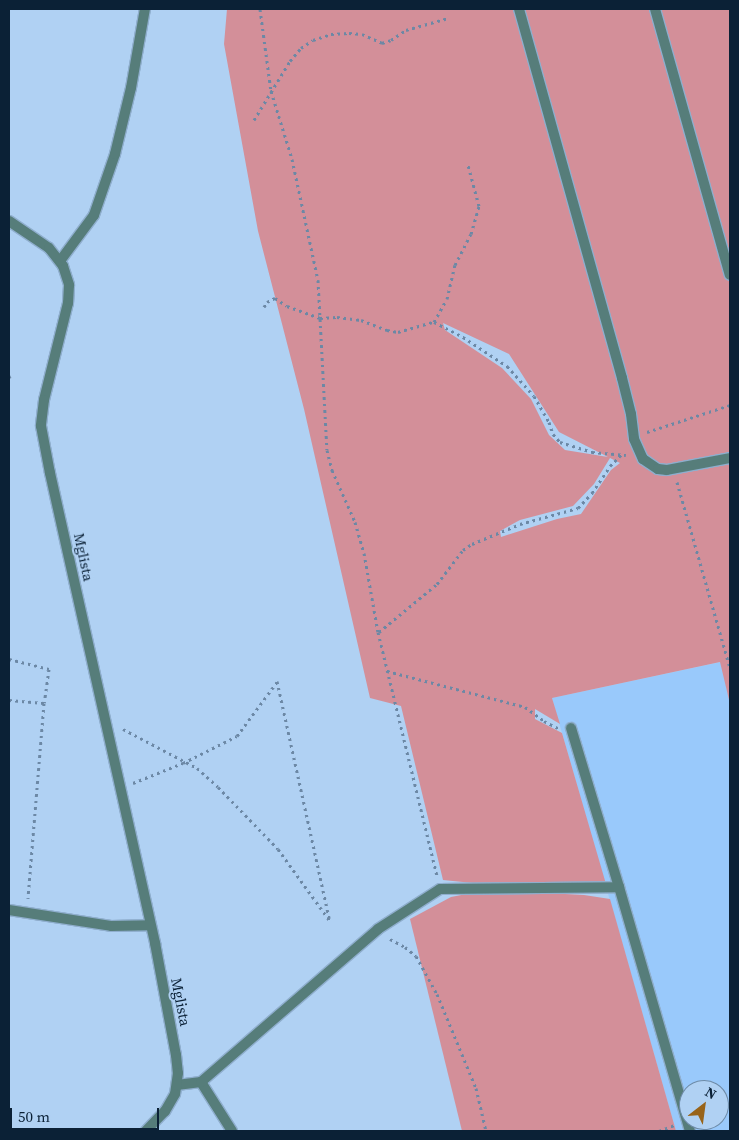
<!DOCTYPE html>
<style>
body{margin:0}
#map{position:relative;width:739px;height:1140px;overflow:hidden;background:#b0d1f3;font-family:"Source Serif 4",serif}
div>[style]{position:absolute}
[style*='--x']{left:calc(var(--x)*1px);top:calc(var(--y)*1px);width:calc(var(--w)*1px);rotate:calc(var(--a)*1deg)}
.built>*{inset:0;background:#99c9fb}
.green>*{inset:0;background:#d38f99}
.path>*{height:3px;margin-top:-1.5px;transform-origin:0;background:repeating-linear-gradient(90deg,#6c88a5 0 2.5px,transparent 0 6.5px)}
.roads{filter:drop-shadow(1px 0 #8faecd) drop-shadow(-1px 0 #8faecd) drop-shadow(0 1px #8faecd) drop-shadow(0 -1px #8faecd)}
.service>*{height:10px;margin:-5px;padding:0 5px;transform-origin:5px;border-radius:5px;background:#567d7a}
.minor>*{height:10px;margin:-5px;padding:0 5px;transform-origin:5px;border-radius:5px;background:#567d7a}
span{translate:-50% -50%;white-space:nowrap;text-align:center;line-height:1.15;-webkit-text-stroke:4px #b0d1f3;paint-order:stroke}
.street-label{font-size:15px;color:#0b2136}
.frame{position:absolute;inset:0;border:10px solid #0b2136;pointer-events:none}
.north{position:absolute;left:679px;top:1080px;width:50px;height:50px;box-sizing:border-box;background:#b0d1f3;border:1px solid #6e8ba7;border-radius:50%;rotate:30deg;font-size:14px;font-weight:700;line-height:20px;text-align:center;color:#0b2136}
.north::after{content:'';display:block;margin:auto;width:18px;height:22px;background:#98641a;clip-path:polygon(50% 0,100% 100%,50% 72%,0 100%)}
.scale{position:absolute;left:10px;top:1108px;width:149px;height:22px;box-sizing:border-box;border:2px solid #0b2136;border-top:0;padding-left:6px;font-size:15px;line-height:18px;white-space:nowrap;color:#0b2136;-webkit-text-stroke:4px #b0d1f3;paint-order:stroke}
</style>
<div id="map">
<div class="built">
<i style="clip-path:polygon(evenodd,721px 662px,730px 704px,730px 1131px,676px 1131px,552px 698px,721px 662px,689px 1090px,719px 1090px,719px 1120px,689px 1120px,689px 1090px)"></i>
</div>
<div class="green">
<i style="clip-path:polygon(evenodd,227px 9px,730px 9px,730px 704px,720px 662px,552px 698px,560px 724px,535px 709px,535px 719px,562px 733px,606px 884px,473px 883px,443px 880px,401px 706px,370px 698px,304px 409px,258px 231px,224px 44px,227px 9px,443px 323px,509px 354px,559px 432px,608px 457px,565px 450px,549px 435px,531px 399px,502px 368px,445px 330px,443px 323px,227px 9px,610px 458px,620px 463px,611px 470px,581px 514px,557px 519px,501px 537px,500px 531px,520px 520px,573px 506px,594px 484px,610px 458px)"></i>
<i style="clip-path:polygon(487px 890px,584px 895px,610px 899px,676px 1131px,462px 1131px,410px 919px,451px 897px)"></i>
</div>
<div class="path">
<i style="--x:260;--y:9;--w:83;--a:82.4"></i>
<i style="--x:271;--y:91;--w:71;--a:72.8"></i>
<i style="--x:292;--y:159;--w:124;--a:77.9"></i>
<i style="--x:318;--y:280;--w:170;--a:87"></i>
<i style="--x:327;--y:450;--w:21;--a:76"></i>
<i style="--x:332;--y:470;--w:57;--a:66.1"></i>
<i style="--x:355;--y:522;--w:32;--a:74"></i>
<i style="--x:364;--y:553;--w:80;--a:80"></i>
<i style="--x:378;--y:632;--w:251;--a:76.4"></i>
<i style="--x:254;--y:120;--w:69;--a:-58.6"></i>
<i style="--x:290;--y:61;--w:17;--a:-50"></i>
<i style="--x:301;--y:48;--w:14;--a:-34"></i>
<i style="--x:313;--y:40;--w:19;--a:-18"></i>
<i style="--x:331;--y:34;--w:18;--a:-3"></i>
<i style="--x:349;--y:33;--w:13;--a:4"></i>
<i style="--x:362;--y:34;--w:22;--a:24"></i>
<i style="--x:382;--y:43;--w:9;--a:-18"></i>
<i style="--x:391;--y:40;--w:18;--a:-34"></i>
<i style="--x:406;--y:30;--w:44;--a:-15.9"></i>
<i style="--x:264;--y:307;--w:6;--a:-59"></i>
<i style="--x:267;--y:302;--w:9;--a:-27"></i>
<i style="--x:275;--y:298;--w:14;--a:34"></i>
<i style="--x:287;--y:306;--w:35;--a:20"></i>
<i style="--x:320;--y:318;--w:17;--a:-3"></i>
<i style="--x:337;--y:317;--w:24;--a:7"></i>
<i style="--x:361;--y:320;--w:28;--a:21"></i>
<i style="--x:387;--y:330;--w:11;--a:10"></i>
<i style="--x:398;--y:332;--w:37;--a:-16"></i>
<i style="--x:434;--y:322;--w:33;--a:27"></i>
<i style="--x:463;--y:337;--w:53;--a:33.4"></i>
<i style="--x:507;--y:366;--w:40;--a:48"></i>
<i style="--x:534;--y:396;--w:30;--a:60"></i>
<i style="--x:549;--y:422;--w:13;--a:72"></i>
<i style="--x:553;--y:434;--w:11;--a:49"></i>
<i style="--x:560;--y:442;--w:34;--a:17"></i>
<i style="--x:592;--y:452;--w:34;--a:5"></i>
<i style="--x:434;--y:322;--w:26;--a:-61"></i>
<i style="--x:447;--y:299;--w:35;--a:-77"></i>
<i style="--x:455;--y:265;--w:35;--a:-63"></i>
<i style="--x:471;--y:234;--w:29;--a:-74"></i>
<i style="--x:479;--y:206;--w:42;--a:-105"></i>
<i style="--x:9;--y:377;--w:2;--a:-27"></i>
<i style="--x:647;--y:432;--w:87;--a:-18"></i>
<i style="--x:677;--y:482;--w:193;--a:74.1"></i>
<i style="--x:379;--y:632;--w:75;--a:-39.6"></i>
<i style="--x:437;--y:584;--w:43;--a:-52.6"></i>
<i style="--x:463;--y:550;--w:11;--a:-34"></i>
<i style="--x:472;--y:544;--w:52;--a:-22.6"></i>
<i style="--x:520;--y:524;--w:60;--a:-15.4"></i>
<i style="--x:578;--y:508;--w:21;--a:-47"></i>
<i style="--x:592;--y:493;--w:32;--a:-56"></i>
<i style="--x:610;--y:466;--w:17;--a:-45"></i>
<i style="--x:9;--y:659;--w:41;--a:14"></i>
<i style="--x:49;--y:669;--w:34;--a:98"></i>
<i style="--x:44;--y:703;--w:196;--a:94.7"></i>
<i style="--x:387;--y:671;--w:143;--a:14.6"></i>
<i style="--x:525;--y:707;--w:24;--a:36"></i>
<i style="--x:544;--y:721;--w:16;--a:27"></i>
<i style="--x:277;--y:681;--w:243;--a:77.6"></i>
<i style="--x:9;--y:700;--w:35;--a:5"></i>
<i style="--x:123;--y:729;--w:84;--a:27.8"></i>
<i style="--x:197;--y:768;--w:28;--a:42"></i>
<i style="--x:218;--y:787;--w:86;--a:45.9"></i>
<i style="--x:278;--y:849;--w:89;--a:54.2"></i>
<i style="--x:133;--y:783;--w:54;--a:-21.8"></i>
<i style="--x:183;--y:763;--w:60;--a:-26.6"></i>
<i style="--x:237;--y:736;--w:67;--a:-53.5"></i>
<i style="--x:390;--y:939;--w:17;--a:28"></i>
<i style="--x:405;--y:947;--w:14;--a:39"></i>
<i style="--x:416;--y:956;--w:43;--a:61.1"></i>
<i style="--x:437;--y:994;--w:102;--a:67.5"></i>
<i style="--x:476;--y:1088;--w:44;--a:76.9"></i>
<i style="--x:659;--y:1131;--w:17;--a:-21"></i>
</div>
<div class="roads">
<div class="service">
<i style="--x:619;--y:887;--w:254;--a:73.8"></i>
<i style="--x:201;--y:1082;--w:58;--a:57.7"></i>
<i style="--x:177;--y:1085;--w:24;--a:-7"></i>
<i style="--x:201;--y:1082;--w:234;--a:-40.8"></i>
<i style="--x:378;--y:929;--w:74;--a:-32.8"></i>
<i style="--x:440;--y:889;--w:179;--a:-0.6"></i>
<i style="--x:619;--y:887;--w:166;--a:-106.8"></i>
</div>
<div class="minor">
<i style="--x:519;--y:9;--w:383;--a:74.4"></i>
<i style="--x:622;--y:378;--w:37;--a:76"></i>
<i style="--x:631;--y:414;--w:25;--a:83"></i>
<i style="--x:634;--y:439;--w:22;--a:66"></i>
<i style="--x:643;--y:459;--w:18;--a:34"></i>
<i style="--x:658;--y:469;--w:9;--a:6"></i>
<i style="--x:667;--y:470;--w:64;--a:-10.8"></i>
<i style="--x:655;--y:9;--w:276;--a:74.3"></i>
<i style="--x:9;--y:221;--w:48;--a:34"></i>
<i style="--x:49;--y:248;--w:23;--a:52"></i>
<i style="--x:63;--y:266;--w:20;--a:72"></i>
<i style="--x:69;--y:285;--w:18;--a:93"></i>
<i style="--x:68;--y:303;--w:100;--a:103.9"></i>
<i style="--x:44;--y:400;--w:26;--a:97"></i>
<i style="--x:41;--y:426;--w:48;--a:79.2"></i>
<i style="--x:50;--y:473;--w:482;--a:77.4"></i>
<i style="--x:155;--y:943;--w:114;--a:79.4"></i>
<i style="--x:176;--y:1055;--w:18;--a:84"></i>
<i style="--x:178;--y:1073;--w:21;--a:98"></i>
<i style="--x:175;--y:1094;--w:20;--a:120"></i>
<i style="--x:165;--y:1111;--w:28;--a:134"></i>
<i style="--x:60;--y:261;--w:57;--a:-53.5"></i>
<i style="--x:94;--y:215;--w:65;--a:-71"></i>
<i style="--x:115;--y:154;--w:68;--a:-76.4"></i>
<i style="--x:131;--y:88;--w:80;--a:-80"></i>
<i style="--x:9;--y:910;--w:103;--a:8.9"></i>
<i style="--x:111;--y:926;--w:39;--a:-1"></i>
</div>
</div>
<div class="street-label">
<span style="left:84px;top:557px;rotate:78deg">Mglista</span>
<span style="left:181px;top:1002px;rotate:79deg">Mglista</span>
</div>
<div class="frame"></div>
<div class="north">N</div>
<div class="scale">50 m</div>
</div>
